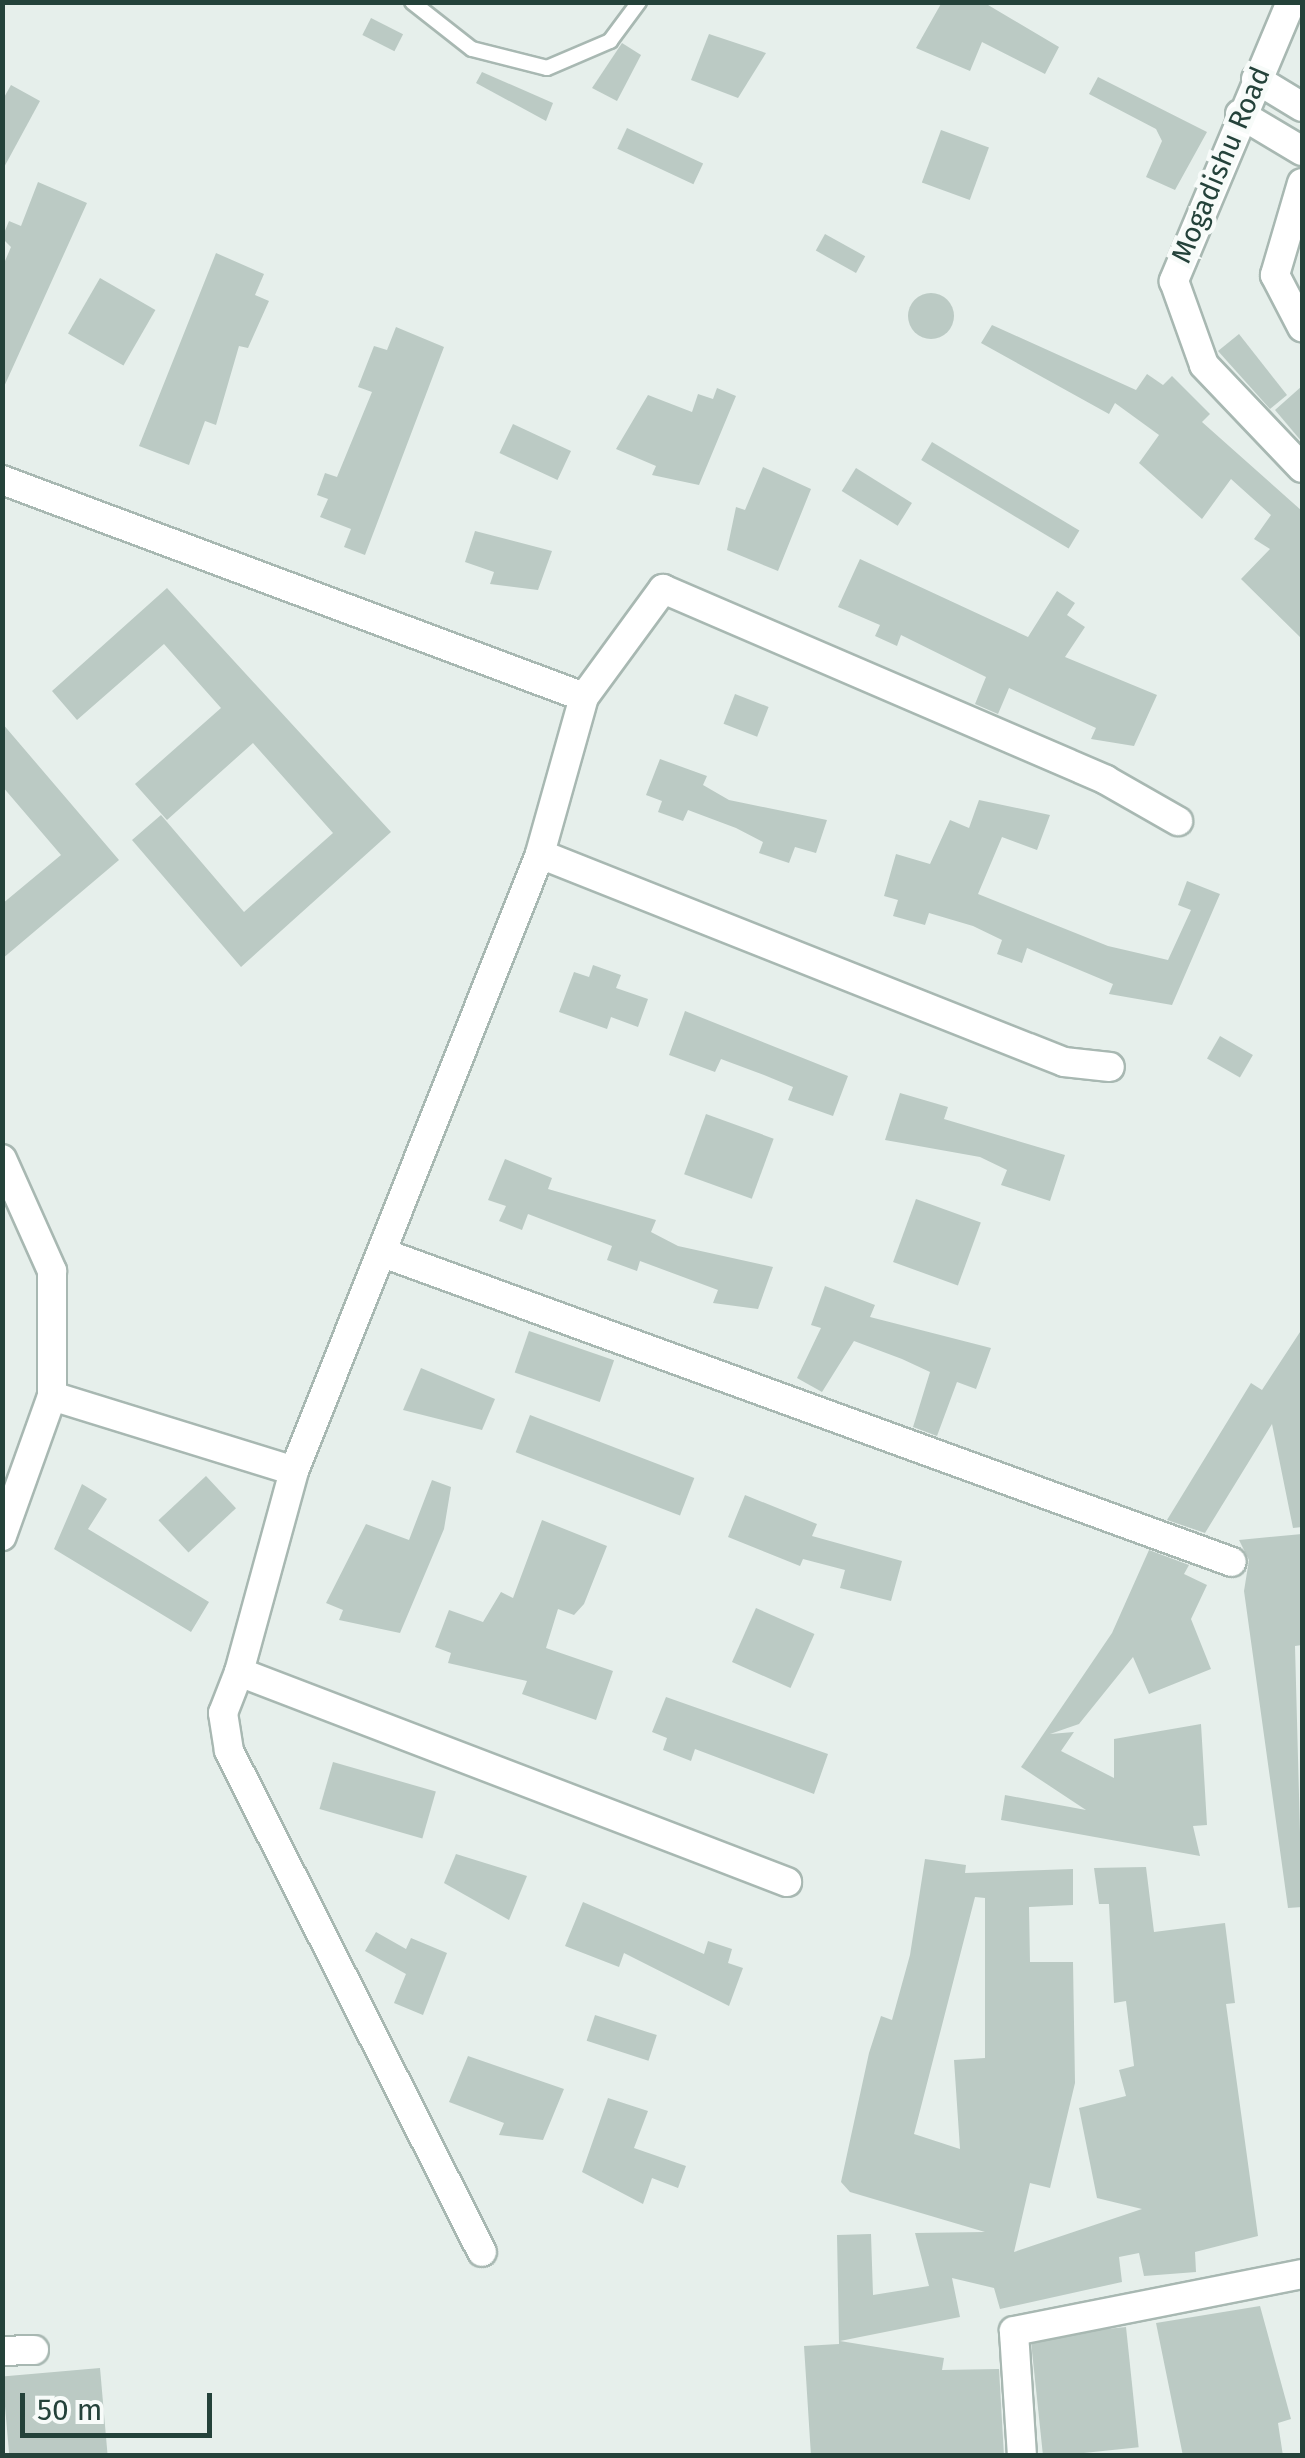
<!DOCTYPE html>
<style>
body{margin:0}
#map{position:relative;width:1305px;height:2458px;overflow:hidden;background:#e6efeb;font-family:"Fira Sans",sans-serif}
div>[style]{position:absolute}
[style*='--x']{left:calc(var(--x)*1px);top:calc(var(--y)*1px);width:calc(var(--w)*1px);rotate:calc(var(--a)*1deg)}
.building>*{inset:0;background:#bbcac4;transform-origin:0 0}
.round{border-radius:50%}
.roads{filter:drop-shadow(2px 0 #a8b8b2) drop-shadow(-2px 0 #a8b8b2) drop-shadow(0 2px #a8b8b2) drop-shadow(0 -2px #a8b8b2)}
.service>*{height:14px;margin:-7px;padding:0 7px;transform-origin:7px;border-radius:7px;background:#fff}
.minor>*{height:28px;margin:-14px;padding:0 14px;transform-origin:14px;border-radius:14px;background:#fff}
span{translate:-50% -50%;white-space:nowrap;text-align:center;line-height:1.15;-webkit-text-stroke:9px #f7fbf9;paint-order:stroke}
.street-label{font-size:28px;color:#24423a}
.frame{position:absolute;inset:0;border:5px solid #24423a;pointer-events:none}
.scale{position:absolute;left:20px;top:2393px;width:192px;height:45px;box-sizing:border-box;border:5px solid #24423a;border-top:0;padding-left:12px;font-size:30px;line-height:35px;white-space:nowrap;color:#24423a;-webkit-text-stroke:8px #f7fbf9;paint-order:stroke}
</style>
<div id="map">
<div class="building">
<i style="clip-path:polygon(942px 2px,983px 2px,1059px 47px,1045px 74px,982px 42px,970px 71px,916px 48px)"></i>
<i style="left:371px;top:18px;width:36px;height:19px;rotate:27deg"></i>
<i style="clip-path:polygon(709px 34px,766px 53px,738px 98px,691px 80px)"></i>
<i style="clip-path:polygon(622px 43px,641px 55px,617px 101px,592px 88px)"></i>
<i style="clip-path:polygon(482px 72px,553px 103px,546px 121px,476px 83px)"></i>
<i style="clip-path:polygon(1098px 77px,1207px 132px,1175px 190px,1146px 177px,1162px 141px,1156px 129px,1089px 94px)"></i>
<i style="clip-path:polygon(11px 85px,40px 101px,2px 171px,2px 101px)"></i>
<i style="left:627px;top:128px;width:84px;height:23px;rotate:25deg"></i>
<i style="left:941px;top:130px;width:51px;height:56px;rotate:20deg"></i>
<i style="clip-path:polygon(38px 182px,87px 203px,3px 389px,2px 268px,11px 247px,2px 238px,9px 221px,21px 226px)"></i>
<i style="left:825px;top:234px;width:46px;height:19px;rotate:29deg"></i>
<i style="clip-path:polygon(216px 253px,264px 274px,255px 295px,269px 301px,248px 348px,239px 346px,216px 425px,205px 421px,189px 465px,139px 446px)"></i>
<i style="left:100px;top:278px;width:64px;height:64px;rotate:30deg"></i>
<i class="round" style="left:908px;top:293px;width:46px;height:46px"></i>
<i style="clip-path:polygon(992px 325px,1136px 390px,1147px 374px,1163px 385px,1172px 376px,1210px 414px,1202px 422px,1302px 511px,1302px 639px,1241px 579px,1270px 549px,1254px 539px,1271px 515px,1231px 479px,1202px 519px,1139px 463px,1159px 435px,1115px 403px,1109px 414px,981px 343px)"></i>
<i style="clip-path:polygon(396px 327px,444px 347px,365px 555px,344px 547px,351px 529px,320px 517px,328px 499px,317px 495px,325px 473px,337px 477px,372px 392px,358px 387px,374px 346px,387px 350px)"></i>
<i style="clip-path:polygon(1239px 334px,1287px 395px,1270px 409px,1218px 351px)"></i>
<i style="clip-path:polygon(1302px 386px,1302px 442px,1275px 410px)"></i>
<i style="clip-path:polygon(717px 388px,736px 396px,699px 485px,652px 475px,656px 466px,616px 449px,648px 395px,692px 412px,698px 394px,713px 399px)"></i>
<i style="left:513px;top:424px;width:64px;height:32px;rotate:25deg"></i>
<i style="left:932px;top:442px;width:172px;height:21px;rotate:31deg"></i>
<i style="clip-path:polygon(763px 467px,811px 489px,778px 571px,727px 550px,736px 507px,745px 510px)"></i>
<i style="left:856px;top:468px;width:66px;height:27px;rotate:32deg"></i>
<i style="clip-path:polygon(475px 531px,552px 551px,538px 590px,490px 584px,494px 572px,465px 562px)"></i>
<i style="clip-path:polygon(860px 559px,1028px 637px,1057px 591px,1075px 603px,1067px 615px,1085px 627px,1065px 657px,1157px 695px,1134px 746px,1091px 739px,1096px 728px,1009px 688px,998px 714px,975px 704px,986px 677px,901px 635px,897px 646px,875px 636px,880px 625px,838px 607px)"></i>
<i style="clip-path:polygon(167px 588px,391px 832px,241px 967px,132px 840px,161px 815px,244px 912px,333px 833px,253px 743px,167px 820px,135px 784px,221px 708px,164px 644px,77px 720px,52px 691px)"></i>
<i style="left:735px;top:694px;width:36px;height:32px;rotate:21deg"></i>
<i style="clip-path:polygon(2px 723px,119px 860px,2px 959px,2px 904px,61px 855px,2px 786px)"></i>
<i style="clip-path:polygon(660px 759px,707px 776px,703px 785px,729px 800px,827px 820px,816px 853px,795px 847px,789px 863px,759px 853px,763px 842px,736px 828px,688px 810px,683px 821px,658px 812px,662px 801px,646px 795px)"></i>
<i style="clip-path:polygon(979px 800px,1050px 815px,1037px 850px,1002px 837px,978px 894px,1108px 946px,1168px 960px,1191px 910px,1178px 905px,1187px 881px,1220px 894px,1172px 1005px,1109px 994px,1113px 984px,1027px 948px,1022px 963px,997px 954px,1002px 940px,973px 926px,929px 913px,925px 925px,893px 916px,898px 900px,884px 896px,896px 854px,930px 864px,950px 820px,969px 828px)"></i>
<i style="clip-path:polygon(593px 965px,621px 975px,616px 988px,648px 999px,638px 1027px,611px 1017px,607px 1029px,559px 1012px,574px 972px,589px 977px)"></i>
<i style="clip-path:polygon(685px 1011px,848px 1076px,833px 1116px,788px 1100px,793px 1087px,764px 1075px,721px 1059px,715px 1072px,669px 1055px)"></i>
<i style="left:1220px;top:1036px;width:38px;height:26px;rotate:30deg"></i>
<i style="clip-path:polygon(900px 1093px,948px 1107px,944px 1119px,1065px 1155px,1050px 1201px,1001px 1185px,1007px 1170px,980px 1157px,885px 1140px)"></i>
<i style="left:706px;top:1114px;width:72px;height:64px;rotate:20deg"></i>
<i style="clip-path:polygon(505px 1159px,552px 1178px,548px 1189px,656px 1220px,651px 1232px,678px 1246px,773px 1267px,758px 1309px,713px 1303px,718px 1290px,640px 1261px,637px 1271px,607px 1260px,612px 1246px,528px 1214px,522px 1230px,499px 1221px,506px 1206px,488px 1200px)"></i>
<i style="left:916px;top:1199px;width:69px;height:67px;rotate:20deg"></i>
<i style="clip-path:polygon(825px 1286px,875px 1305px,870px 1317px,991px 1348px,976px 1389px,957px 1382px,937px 1436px,913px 1427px,930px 1372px,902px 1359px,854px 1341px,822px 1392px,797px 1378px,821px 1328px,811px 1325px)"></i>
<i style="clip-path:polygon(1302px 1329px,1302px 1527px,1293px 1528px,1272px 1424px,1205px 1533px,1167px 1520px,1251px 1383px,1262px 1390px)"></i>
<i style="left:529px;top:1331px;width:90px;height:44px;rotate:19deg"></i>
<i style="clip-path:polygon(421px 1368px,495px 1399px,482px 1430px,403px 1410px)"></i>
<i style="left:530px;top:1415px;width:176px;height:40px;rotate:21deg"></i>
<i style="left:206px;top:1476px;width:44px;height:65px;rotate:47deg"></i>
<i style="clip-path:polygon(432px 1480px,451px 1487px,444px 1529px,400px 1633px,339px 1620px,343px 1610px,326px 1603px,366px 1524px,409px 1540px)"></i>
<i style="clip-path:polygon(82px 1484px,107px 1499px,88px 1529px,209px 1602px,191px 1632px,54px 1549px)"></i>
<i style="clip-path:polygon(745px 1495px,817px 1524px,812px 1536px,902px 1561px,891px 1601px,840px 1588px,845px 1570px,803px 1559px,800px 1566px,728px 1537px)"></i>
<i style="clip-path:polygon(542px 1520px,607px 1546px,584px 1604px,574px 1615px,558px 1609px,546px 1648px,613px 1671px,596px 1720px,522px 1694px,527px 1681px,448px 1663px,451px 1653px,435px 1647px,449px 1610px,483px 1622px,501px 1592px,513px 1598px)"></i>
<i style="clip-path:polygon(1302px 1534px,1302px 1645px,1295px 1646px,1302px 1907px,1288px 1908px,1244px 1591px,1249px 1560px,1239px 1540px)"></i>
<i style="clip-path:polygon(1149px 1550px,1189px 1565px,1184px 1574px,1207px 1585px,1191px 1619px,1211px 1669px,1149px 1694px,1133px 1657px,1079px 1724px,1050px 1734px,1074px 1732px,1061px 1751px,1114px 1778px,1114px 1739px,1201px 1724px,1207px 1825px,1193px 1826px,1200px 1856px,1001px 1820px,1005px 1795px,1086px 1810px,1021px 1767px,1112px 1633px)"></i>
<i style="left:756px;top:1608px;width:64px;height:59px;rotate:24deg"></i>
<i style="clip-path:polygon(666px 1697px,828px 1754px,814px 1794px,695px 1749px,691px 1761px,663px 1750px,667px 1738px,652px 1732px)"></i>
<i style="left:333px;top:1762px;width:107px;height:49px;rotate:16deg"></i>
<i style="clip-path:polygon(456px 1854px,527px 1876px,509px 1920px,444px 1883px)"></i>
<i style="clip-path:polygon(evenodd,925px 1859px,966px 1865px,965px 1873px,1073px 1869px,1073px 1905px,1029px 1907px,1030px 1962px,1073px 1962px,1075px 2083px,1050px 2188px,1030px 2183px,1014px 2252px,1142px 2209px,1097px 2198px,1079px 2108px,1126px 2096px,1119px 2070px,1134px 2066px,1126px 2001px,1114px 2003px,1109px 1904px,1099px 1904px,1094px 1868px,1146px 1867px,1154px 1932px,1225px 1923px,1235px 2003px,1226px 2004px,1258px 2236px,1195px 2252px,1196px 2272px,1144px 2276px,1139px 2253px,1119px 2257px,1122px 2282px,1000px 2309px,994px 2288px,952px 2278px,960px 2317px,840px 2341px,944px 2358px,942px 2370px,999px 2369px,1004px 2456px,811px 2456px,804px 2346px,839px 2344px,837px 2235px,871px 2234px,873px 2295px,929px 2286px,915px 2233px,985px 2232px,850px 2192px,841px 2182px,869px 2053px,881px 2016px,892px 2020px,910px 1955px,925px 1859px,975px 1897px,985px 1898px,985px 2058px,954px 2060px,960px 2149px,914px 2134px,975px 1897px)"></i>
<i style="clip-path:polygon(583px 1902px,704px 1954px,708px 1941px,732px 1949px,728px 1963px,743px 1968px,729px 2006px,624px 1953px,619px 1967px,565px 1946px)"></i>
<i style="clip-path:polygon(376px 1932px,406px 1949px,411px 1938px,447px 1953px,423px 2015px,394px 2003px,406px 1974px,365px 1951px)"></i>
<i style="left:595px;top:2015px;width:65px;height:27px;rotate:18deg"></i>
<i style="clip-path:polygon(468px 2056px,564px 2089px,543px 2140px,499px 2135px,504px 2123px,449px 2102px)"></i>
<i style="clip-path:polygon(608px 2098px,648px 2111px,634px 2148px,686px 2166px,678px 2188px,652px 2178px,643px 2204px,582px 2172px)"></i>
<i style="clip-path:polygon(1260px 2306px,1291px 2419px,1278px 2423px,1283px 2456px,1183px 2456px,1156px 2323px)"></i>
<i style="left:1126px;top:2327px;width:121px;height:96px;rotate:84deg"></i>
<i style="left:100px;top:2368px;width:88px;height:98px;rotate:85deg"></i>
</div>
<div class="roads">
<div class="service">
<i style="--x:412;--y:2;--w:76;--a:38.1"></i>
<i style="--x:472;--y:49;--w:77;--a:14.2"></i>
<i style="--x:547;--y:68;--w:69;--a:-23.2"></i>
<i style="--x:610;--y:41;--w:49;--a:-53.4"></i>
</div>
<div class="minor">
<i style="--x:1291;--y:2;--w:303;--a:112.8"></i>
<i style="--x:1174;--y:281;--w:89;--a:70.3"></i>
<i style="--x:1204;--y:365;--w:142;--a:46.4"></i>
<i style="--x:1256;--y:79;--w:54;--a:31.3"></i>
<i style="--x:1240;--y:114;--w:72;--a:30.8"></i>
<i style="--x:1302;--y:183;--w:96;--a:106.4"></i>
<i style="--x:1275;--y:275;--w:59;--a:62.6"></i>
<i style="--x:2;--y:480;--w:621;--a:20.45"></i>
<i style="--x:584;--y:697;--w:163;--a:105.7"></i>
<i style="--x:540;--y:854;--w:664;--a:111.74"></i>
<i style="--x:294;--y:1471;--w:208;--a:105.3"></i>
<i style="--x:239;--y:1672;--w:587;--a:20.97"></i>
<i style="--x:584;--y:697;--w:134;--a:-53.8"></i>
<i style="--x:663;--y:589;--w:482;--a:23.3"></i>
<i style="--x:1106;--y:780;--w:83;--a:29.7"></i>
<i style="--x:540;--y:854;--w:564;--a:21.65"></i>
<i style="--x:1064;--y:1062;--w:46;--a:6.2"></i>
<i style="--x:2;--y:1159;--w:123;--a:65.9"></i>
<i style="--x:52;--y:1271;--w:125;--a:90"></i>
<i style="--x:52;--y:1396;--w:149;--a:109.7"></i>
<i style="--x:383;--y:1253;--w:903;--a:20"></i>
<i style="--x:52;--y:1396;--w:253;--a:17.2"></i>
<i style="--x:239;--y:1672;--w:44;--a:111.3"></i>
<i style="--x:223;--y:1713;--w:38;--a:81"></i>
<i style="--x:229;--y:1751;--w:561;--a:63.21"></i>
<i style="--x:2;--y:2351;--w:32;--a:-2"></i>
<i style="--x:1022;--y:2456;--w:125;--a:-93.7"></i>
<i style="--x:1014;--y:2331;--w:294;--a:-11.2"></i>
</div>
</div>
<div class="street-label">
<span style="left:1221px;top:165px;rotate:-67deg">Mogadishu Road</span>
</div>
<div class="frame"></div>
<div class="scale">50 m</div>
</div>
